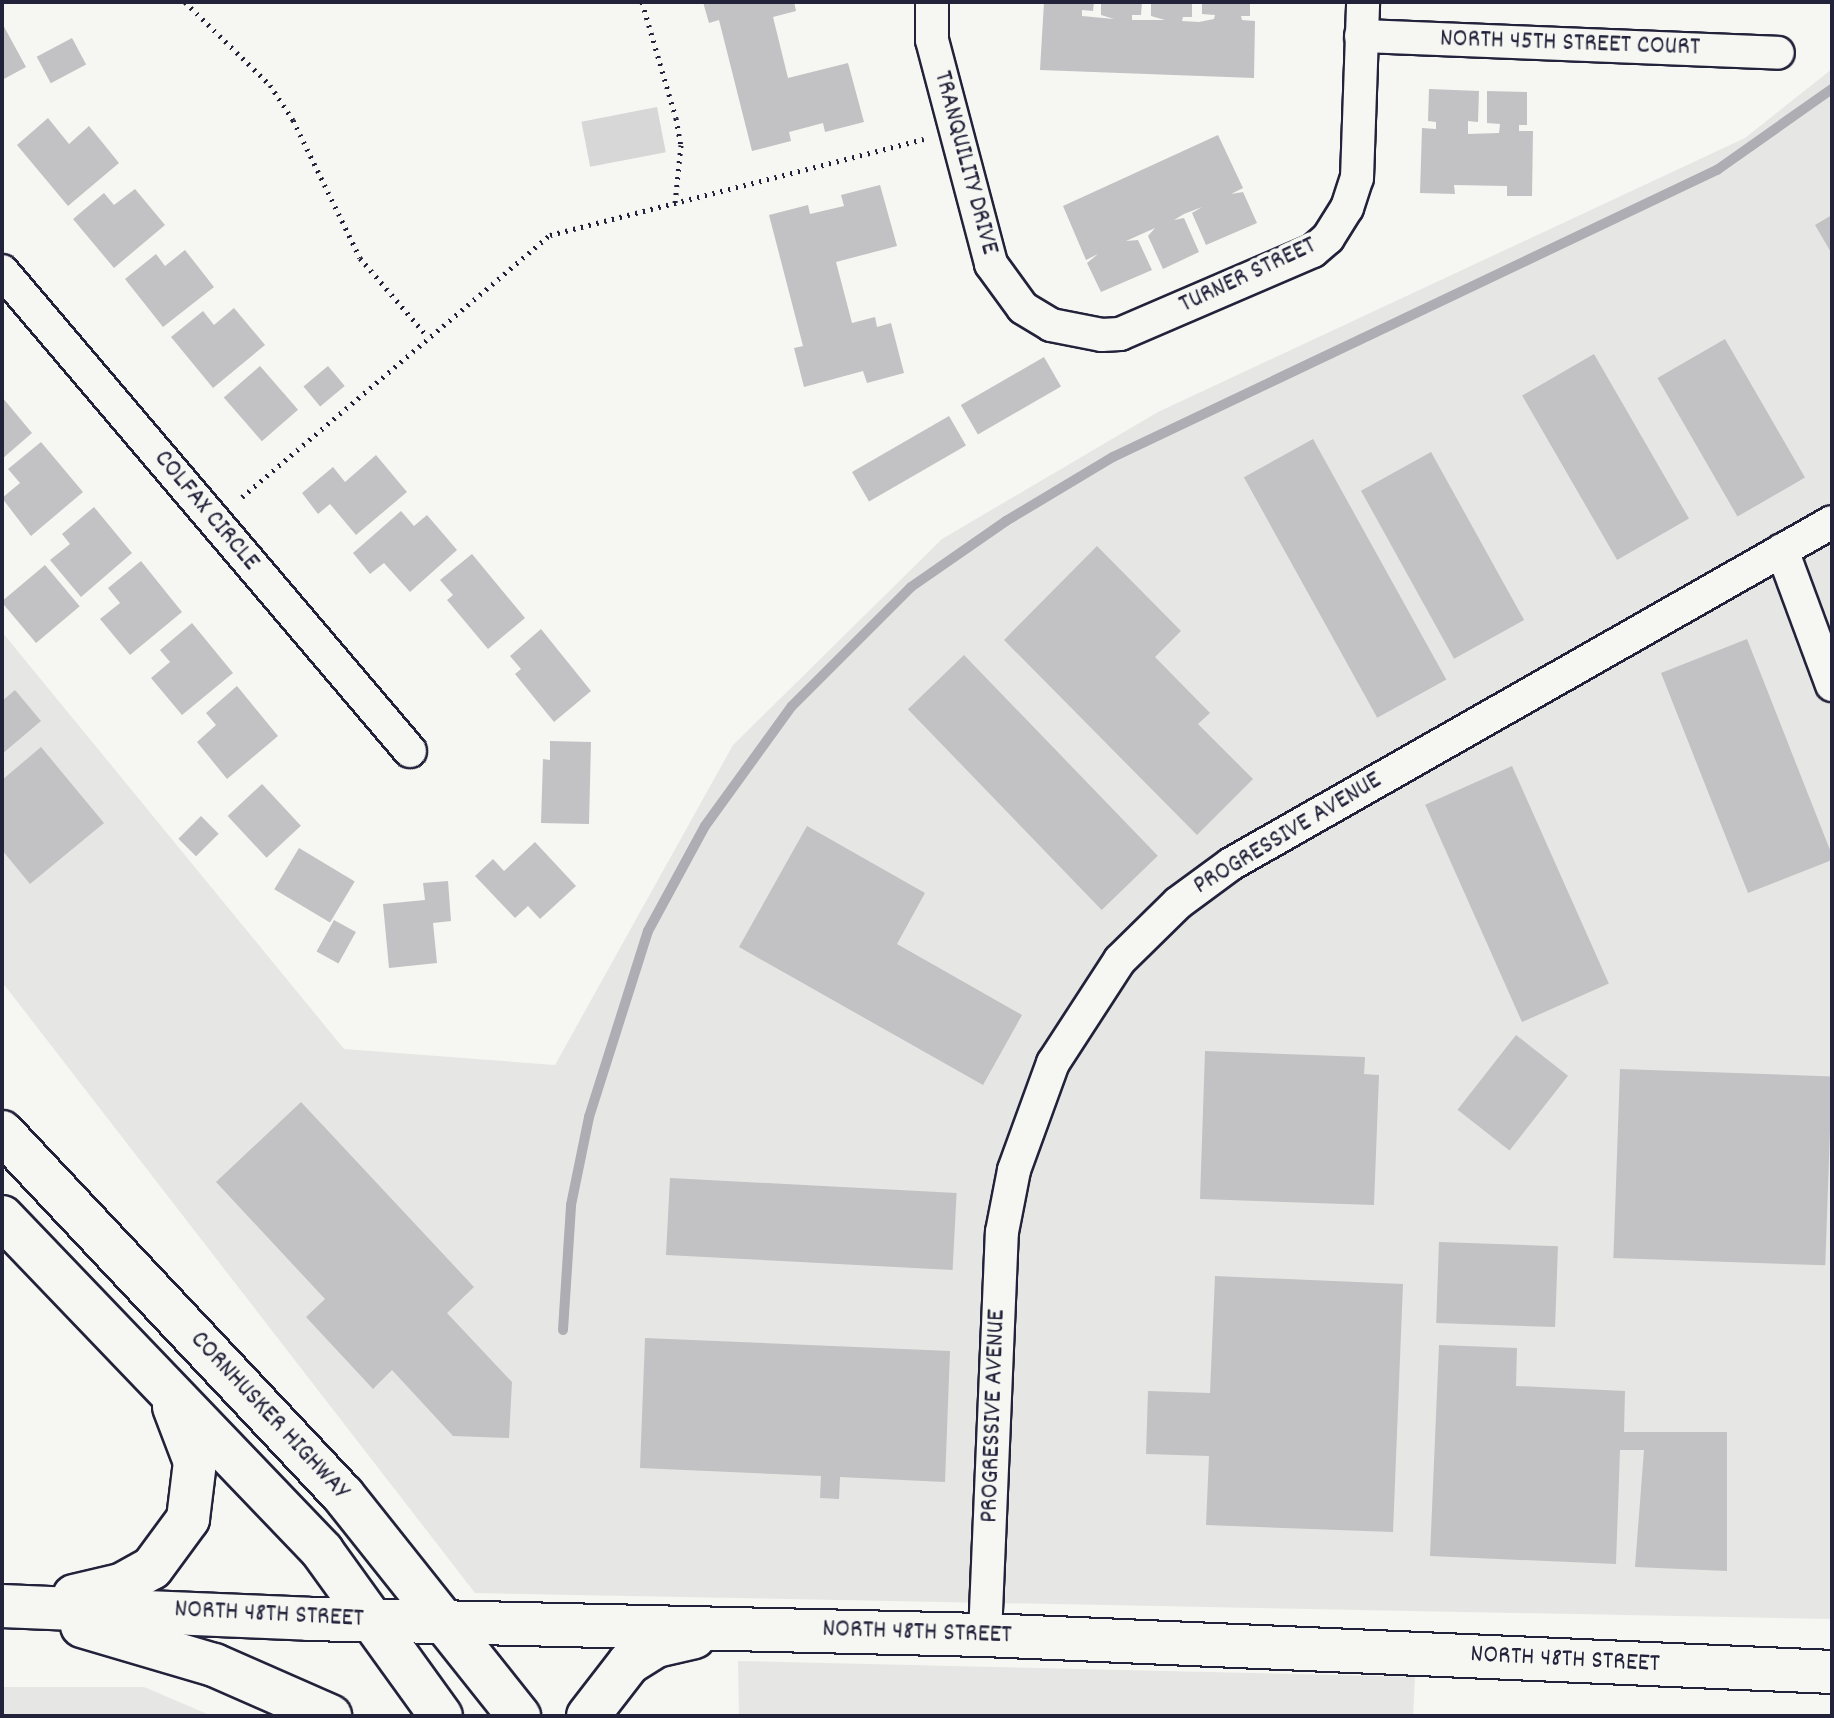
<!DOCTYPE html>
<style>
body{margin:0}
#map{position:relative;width:1834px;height:1718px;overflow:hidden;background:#f6f6f2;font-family:Dekko,sans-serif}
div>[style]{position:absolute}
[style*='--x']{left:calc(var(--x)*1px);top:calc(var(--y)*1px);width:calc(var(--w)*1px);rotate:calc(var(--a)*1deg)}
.built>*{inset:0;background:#e6e6e4}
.green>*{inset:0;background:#d7d7d7;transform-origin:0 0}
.stream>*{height:10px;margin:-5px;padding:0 5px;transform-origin:5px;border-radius:5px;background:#adadb3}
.building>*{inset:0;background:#c2c2c4;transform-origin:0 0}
.path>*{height:5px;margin-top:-2.5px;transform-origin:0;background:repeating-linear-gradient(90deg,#22223b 0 2px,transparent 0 8px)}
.roads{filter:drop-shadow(2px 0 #22223b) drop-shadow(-2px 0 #22223b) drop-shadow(0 2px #22223b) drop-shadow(0 -2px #22223b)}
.minor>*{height:32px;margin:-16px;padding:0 16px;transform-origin:16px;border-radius:16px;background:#f6f6f2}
.major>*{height:42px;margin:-21px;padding:0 21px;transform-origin:21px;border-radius:21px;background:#f6f6f2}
span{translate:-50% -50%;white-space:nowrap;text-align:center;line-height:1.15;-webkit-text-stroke:8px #f6f6f2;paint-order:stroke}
.street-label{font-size:26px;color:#22223b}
.frame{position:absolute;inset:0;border:4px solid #22223b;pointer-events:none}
</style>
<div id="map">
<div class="built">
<i style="clip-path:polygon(1832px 69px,1832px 1619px,475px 1593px,2px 982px,2px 632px,344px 1049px,555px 1065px,733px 745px,942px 539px,1158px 412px,1745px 138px)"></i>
<i style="clip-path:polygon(738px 1661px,1415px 1677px,1413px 1716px,739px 1716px)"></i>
<i style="clip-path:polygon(2px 1687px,144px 1687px,212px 1716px,2px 1716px)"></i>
</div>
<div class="green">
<i style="left:657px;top:107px;width:46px;height:77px;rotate:79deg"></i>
</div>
<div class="stream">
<i style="--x:563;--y:1330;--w:125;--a:-86.3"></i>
<i style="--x:571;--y:1205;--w:90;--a:-78.4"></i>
<i style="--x:589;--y:1117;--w:195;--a:-72.4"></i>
<i style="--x:648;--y:931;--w:119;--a:-61.5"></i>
<i style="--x:705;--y:826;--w:148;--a:-54.1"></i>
<i style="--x:792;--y:706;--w:168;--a:-45"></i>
<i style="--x:911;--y:587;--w:116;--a:-34.8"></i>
<i style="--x:1006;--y:521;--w:125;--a:-30.9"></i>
<i style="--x:1113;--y:457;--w:669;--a:-25.42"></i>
<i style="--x:1717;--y:170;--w:141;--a:-35.2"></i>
</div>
<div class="building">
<i style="clip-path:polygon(703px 2px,794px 2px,796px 11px,773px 17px,788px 78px,848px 63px,864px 122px,825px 132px,823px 123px,789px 132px,791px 141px,752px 151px,719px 20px,709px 23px)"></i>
<i style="clip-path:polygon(1044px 2px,1094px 2px,1093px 11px,1082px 10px,1082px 16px,1114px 19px,1101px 15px,1101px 2px,1142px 2px,1141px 15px,1132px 15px,1132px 20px,1165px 20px,1151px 16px,1151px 2px,1192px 2px,1192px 17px,1183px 17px,1182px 21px,1199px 22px,1214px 19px,1215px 15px,1202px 14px,1202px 2px,1250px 2px,1250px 16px,1241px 16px,1242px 20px,1255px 21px,1254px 78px,1040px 70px)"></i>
<i style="clip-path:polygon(2px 23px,26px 67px,2px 80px)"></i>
<i style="left:72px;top:38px;width:30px;height:40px;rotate:62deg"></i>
<i style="clip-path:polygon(1429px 89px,1479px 91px,1478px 122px,1468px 121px,1468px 134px,1499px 133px,1500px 124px,1487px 123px,1487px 91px,1527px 92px,1527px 125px,1519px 125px,1519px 131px,1533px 131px,1532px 196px,1507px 196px,1507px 186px,1454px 185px,1455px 194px,1420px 193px,1422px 128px,1436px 129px,1436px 122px,1428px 121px)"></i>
<i style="clip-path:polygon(48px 118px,69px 144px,89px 126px,119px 163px,68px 206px,17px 145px)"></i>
<i style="clip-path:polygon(1218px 135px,1243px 188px,1231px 194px,1243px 192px,1257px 223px,1206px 245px,1192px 213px,1202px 207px,1184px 214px,1174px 220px,1184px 218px,1199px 252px,1163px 269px,1148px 236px,1155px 228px,1126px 241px,1138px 240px,1152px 270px,1101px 292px,1087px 263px,1098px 254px,1086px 260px,1063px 206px)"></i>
<i style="clip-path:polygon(880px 185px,897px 246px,836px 262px,852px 323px,875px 317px,877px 327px,891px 323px,904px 373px,867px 383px,863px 371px,804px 387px,794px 348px,803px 346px,769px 215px,808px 205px,810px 214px,844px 206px,841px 195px)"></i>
<i style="clip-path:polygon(135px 189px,165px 225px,114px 268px,73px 219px,104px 193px,114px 205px)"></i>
<i style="clip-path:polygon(1832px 215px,1832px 254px,1815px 225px)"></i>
<i style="clip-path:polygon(185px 250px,214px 287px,163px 327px,125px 279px,156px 254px,165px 266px)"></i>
<i style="clip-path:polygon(234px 308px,265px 345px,213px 388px,171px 337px,203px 311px,214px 325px)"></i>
<i style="left:1725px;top:339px;width:160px;height:78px;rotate:60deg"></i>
<i style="left:1594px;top:354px;width:190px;height:83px;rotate:60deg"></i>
<i style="left:1044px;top:357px;width:34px;height:96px;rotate:60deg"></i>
<i style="left:260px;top:366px;width:58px;height:48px;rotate:49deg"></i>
<i style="left:328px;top:366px;width:26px;height:32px;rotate:50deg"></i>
<i style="clip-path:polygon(2px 397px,32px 433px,2px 459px)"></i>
<i style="left:949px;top:416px;width:34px;height:112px;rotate:60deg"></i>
<i style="left:1313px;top:439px;width:275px;height:79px;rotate:61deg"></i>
<i style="clip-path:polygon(41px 442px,83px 492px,31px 536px,2px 498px,20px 483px,8px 469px)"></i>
<i style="left:1431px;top:452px;width:192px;height:80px;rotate:61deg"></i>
<i style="clip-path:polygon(376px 455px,407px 492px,356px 535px,330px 504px,318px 514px,302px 493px,333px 467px,345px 482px)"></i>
<i style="clip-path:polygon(94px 507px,132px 553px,81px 597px,50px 560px,70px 544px,62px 534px)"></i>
<i style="clip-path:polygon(401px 511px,414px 526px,427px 515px,457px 550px,410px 592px,384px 563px,370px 574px,353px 553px)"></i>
<i style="clip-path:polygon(1097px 546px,1181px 631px,1155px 657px,1210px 713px,1198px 724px,1253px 779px,1197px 835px,1004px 640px)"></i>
<i style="clip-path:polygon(472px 554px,525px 618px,488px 649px,447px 600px,453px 595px,440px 580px)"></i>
<i style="clip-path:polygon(141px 561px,182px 612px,130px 655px,100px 619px,120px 603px,108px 588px)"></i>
<i style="left:45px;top:565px;width:54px;height:57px;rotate:50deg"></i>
<i style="clip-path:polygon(192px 623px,233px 673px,182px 715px,151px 678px,170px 662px,160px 650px)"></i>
<i style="clip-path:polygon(541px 629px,591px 691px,554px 722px,515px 674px,521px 669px,510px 656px)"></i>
<i style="clip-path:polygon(1747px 639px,1832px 855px,1832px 860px,1748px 893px,1661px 673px)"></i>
<i style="left:964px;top:655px;width:279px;height:78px;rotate:46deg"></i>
<i style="clip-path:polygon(237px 686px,278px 736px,227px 779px,197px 742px,216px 725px,206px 713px)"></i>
<i style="clip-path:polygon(15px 690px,41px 721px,2px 754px,2px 701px)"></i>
<i style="clip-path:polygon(550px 741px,591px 742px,589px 824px,541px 823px,543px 759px,550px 760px)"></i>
<i style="clip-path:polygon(41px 747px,104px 823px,30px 884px,2px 850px,2px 780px)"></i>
<i style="left:1512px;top:766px;width:238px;height:95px;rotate:66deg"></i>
<i style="left:262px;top:784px;width:57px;height:47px;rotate:47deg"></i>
<i style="left:201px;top:816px;width:25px;height:32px;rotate:45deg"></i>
<i style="clip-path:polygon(807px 826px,925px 893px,897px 944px,1022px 1015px,983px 1085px,739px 947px)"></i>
<i style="clip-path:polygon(535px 842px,576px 886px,540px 919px,528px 906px,515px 918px,475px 876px,493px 859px,504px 871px)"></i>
<i style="left:299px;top:848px;width:65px;height:48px;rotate:31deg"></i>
<i style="clip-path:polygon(448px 881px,451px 921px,433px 923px,437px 963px,389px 968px,383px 904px,425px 900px,423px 883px)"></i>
<i style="left:334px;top:920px;width:25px;height:36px;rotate:29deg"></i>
<i style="left:1516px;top:1035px;width:66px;height:95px;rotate:38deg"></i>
<i style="clip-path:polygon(1205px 1051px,1365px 1057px,1364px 1074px,1379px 1075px,1374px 1205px,1200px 1199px)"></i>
<i style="left:1620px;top:1069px;width:212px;height:189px;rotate:2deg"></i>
<i style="clip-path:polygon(301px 1102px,474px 1287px,447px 1313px,512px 1382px,509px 1438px,453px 1436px,392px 1370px,373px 1389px,306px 1317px,325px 1299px,216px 1182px)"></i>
<i style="left:670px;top:1178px;width:287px;height:77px;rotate:3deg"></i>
<i style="left:1439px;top:1242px;width:119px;height:81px;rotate:2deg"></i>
<i style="clip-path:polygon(1215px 1276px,1403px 1284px,1393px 1532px,1206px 1525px,1209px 1456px,1146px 1454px,1148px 1391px,1210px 1393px)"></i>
<i style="clip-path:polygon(645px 1338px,950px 1351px,945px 1482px,840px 1477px,839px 1499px,820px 1498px,821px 1476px,640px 1468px)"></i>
<i style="clip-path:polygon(1439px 1345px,1517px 1348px,1516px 1386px,1625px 1391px,1624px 1432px,1727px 1432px,1727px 1571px,1635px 1567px,1644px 1450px,1620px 1450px,1616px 1564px,1430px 1556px)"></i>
</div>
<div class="path">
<i style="--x:185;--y:2;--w:119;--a:44.3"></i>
<i style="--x:270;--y:85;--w:42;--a:56.7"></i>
<i style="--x:293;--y:120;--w:153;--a:64.1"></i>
<i style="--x:360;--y:258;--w:103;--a:49.3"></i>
<i style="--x:642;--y:2;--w:121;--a:73.7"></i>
<i style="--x:676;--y:118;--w:27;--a:80"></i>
<i style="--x:681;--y:145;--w:58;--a:95.9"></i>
<i style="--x:242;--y:497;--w:404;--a:-40.4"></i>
<i style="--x:550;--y:235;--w:386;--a:-14.4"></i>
</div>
<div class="roads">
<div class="minor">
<i style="--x:932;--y:2;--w:38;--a:90"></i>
<i style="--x:932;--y:40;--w:232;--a:75.2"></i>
<i style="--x:991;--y:264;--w:54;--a:54"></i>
<i style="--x:1023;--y:308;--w:33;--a:31"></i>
<i style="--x:1051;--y:325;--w:52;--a:11.1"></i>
<i style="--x:1102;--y:335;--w:18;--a:-3"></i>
<i style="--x:1120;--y:334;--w:210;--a:-23.3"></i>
<i style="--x:1313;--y:251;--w:20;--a:-41"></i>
<i style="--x:1328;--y:238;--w:36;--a:-58"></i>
<i style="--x:1347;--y:208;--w:32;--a:-72"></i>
<i style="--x:1357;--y:178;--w:176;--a:-88"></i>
<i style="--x:1361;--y:36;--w:417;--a:2.3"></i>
<i style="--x:2;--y:271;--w:630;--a:49.64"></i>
<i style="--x:1782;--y:550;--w:144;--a:69.7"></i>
<i style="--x:985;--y:1635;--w:403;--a:-87.6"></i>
<i style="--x:1002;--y:1232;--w:63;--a:-79"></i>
<i style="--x:1014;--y:1170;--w:114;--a:-70"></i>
<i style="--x:1053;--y:1063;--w:123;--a:-57"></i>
<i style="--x:1120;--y:960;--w:81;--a:-44.5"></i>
<i style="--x:1178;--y:903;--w:66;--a:-36.3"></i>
<i style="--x:1231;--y:864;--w:691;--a:-29.64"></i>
</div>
<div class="major">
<i style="--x:2;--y:1132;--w:498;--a:46.8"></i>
<i style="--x:343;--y:1495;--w:283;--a:51.5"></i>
<i style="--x:2;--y:1217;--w:463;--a:46.2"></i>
<i style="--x:322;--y:1551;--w:203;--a:54.2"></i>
<i style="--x:74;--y:1596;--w:48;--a:-13.2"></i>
<i style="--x:121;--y:1585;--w:35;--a:-29"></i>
<i style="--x:152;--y:1568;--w:61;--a:-53.7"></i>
<i style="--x:188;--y:1519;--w:57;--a:-83"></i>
<i style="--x:195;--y:1462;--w:59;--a:-110.9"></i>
<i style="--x:2;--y:1606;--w:307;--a:2.4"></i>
<i style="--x:309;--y:1619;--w:676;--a:1.36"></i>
<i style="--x:985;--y:1635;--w:848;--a:2.5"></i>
<i style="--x:82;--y:1626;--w:138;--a:16.5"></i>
<i style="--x:214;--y:1665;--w:127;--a:23.7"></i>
<i style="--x:588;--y:1716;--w:67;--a:-52.3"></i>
<i style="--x:629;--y:1663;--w:32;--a:-32"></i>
<i style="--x:656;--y:1646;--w:39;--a:-13"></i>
</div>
</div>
<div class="street-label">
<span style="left:1570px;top:44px;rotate:2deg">NORTH 45TH STREET COURT</span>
<span style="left:965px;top:163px;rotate:75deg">TRANQUILITY DRIVE</span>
<span style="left:1248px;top:276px;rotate:-25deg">TURNER STREET</span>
<span style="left:206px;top:511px;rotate:50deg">COLFAX CIRCLE</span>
<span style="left:1288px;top:834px;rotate:-31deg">PROGRESSIVE AVENUE</span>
<span style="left:269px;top:1416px;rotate:47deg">CORNHUSKER HIGHWAY</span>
<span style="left:994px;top:1416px;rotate:-88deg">PROGRESSIVE AVENUE</span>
<span style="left:269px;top:1615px;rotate:3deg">NORTH 48TH STREET</span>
<span style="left:917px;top:1633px;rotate:2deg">NORTH 48TH STREET</span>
<span style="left:1565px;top:1660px;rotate:3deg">NORTH 48TH STREET</span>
</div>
<div class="frame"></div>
</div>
